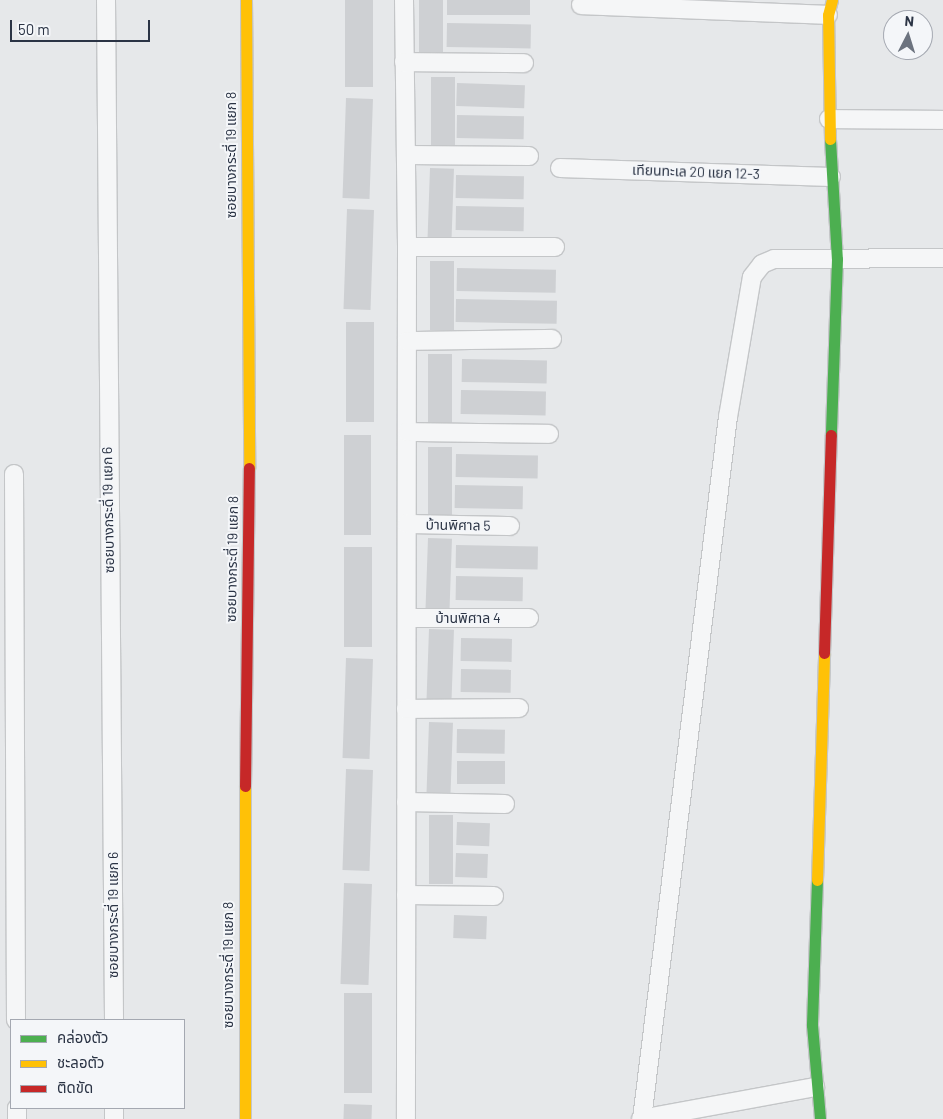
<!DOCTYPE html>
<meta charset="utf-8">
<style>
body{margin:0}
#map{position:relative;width:943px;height:1119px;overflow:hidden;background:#e6e8ea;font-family:Barlow,"Noto Sans Thai",sans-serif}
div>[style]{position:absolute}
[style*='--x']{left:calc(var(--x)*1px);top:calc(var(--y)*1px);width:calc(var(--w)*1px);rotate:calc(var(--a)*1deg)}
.building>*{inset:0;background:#ced0d3;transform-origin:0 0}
.roads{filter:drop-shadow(1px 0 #c4c6c8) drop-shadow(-1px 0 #c4c6c8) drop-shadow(0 1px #c4c6c8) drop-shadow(0 -1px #c4c6c8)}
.street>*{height:18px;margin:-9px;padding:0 9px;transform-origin:9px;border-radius:9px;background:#f5f6f7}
.fast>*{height:11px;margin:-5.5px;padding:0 5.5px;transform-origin:5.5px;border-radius:5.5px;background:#4caf50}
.slow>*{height:11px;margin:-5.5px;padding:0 5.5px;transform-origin:5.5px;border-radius:5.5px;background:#ffc107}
.jam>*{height:11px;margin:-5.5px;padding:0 5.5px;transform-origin:5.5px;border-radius:5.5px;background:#c62828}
span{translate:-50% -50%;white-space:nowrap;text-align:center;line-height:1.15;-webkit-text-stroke:4px #f4f6f9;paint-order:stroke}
.street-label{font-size:14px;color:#2b3445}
.legend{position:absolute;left:10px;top:1019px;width:175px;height:90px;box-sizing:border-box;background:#f4f6f9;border:1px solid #a4a8b1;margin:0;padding:6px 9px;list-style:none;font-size:15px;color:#2b3445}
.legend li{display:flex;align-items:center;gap:10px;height:25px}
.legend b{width:25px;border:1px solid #a4a8b1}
.north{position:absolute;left:883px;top:10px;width:50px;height:50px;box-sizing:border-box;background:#f4f6f9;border:1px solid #a4a8b1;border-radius:50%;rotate:5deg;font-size:14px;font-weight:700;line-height:20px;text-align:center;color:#2b3445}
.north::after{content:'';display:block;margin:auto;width:18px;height:22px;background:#6c737f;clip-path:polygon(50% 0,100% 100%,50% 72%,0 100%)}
.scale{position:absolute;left:10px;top:20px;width:140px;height:22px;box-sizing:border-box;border:2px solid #2b3445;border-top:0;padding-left:6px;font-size:15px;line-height:18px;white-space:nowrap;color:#2b3445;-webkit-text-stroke:4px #f4f6f9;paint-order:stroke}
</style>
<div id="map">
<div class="building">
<i style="left:345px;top:0;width:28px;height:87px"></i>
<i style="left:419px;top:0;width:24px;height:53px"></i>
<i style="left:447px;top:0;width:83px;height:15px"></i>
<i style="left:447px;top:23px;width:84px;height:24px;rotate:1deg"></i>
<i style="left:431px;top:77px;width:24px;height:69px"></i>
<i style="left:457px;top:83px;width:68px;height:23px;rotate:2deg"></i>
<i style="left:346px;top:98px;width:27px;height:100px;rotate:2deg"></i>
<i style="left:457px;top:115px;width:67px;height:23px;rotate:1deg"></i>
<i style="left:430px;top:168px;width:24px;height:70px;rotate:2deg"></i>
<i style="left:456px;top:175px;width:68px;height:23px;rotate:1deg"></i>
<i style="left:456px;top:206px;width:68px;height:24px;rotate:1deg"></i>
<i style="left:347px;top:209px;width:27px;height:100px;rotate:2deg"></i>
<i style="left:430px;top:261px;width:24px;height:69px"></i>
<i style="left:457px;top:268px;width:99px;height:23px;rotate:1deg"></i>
<i style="left:456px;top:299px;width:101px;height:23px;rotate:1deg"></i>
<i style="left:346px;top:322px;width:28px;height:100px"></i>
<i style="left:428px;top:354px;width:24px;height:69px"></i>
<i style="left:462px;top:359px;width:85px;height:23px;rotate:1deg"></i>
<i style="left:461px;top:390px;width:85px;height:24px;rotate:1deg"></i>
<i style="left:344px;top:435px;width:27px;height:100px"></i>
<i style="left:428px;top:447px;width:24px;height:69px"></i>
<i style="left:456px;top:454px;width:82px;height:23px;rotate:1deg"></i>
<i style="left:455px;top:485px;width:68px;height:23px;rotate:1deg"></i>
<i style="left:428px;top:538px;width:24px;height:70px;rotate:2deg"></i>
<i style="left:456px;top:545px;width:82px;height:23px;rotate:1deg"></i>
<i style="left:344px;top:547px;width:28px;height:100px"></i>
<i style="left:456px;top:576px;width:67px;height:24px;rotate:1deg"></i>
<i style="left:429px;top:629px;width:25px;height:70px;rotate:2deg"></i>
<i style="left:461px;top:638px;width:51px;height:23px;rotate:1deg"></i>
<i style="left:346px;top:658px;width:27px;height:100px;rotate:2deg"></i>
<i style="left:461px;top:669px;width:50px;height:23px;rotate:1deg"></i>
<i style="left:429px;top:722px;width:24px;height:70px;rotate:2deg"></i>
<i style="left:457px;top:729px;width:48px;height:24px;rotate:1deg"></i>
<i style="left:457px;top:761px;width:48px;height:23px"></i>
<i style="left:346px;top:769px;width:27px;height:101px;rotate:2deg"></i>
<i style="left:429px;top:815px;width:24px;height:69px"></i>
<i style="left:457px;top:822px;width:33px;height:23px;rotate:2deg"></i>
<i style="left:456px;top:853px;width:32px;height:24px;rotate:2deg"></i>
<i style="left:344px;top:883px;width:28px;height:101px;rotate:2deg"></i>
<i style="left:454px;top:915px;width:33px;height:23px;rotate:2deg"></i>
<i style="left:344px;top:993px;width:28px;height:100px"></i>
<i style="left:344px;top:1104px;width:28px;height:15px;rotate:2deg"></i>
</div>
<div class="roads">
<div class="street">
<i style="--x:106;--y:0;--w:1020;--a:89.55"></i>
<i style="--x:404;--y:0;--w:247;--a:89.3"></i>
<i style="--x:407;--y:247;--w:872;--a:90.07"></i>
<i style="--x:581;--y:5;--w:247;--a:2.3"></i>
<i style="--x:404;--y:62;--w:120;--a:0.5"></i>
<i style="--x:829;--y:119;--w:114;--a:0.5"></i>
<i style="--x:407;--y:155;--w:122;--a:0.5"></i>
<i style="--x:560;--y:168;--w:271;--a:1.9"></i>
<i style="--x:407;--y:247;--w:148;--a:0"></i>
<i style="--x:407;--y:341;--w:145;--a:-0.8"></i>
<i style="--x:407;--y:432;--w:142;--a:0.8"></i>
<i style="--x:14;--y:474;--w:546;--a:89.79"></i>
<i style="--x:407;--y:524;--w:103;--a:1.1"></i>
<i style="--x:407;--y:618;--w:122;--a:0"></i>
<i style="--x:406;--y:709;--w:113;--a:-0.5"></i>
<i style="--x:406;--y:802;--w:99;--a:1.2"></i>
<i style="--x:406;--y:895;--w:88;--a:0.7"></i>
<i style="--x:17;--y:1108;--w:11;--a:90"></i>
<i style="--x:114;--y:1119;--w:11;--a:-90"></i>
<i style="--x:641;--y:1119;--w:177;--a:-10.4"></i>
<i style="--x:642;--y:1119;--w:707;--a:-83.02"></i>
<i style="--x:728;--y:417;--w:142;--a:-80.3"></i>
<i style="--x:752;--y:277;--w:16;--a:-52"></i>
<i style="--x:762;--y:264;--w:13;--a:-23"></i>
<i style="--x:774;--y:259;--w:169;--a:-0.3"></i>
</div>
<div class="fast">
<i style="--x:830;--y:139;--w:120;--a:86.7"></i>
<i style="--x:837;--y:259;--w:176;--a:92"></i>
<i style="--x:817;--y:880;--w:145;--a:92"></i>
<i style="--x:812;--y:1025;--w:94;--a:85.1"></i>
</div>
<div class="slow">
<i style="--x:246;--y:0;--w:468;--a:89.6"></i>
<i style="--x:830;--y:139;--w:124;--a:-90.9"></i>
<i style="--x:828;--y:15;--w:16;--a:-75"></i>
<i style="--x:245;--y:786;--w:333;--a:90"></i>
<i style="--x:817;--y:880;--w:227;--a:-88.2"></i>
</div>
<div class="jam">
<i style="--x:824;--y:653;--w:218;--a:-88.2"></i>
<i style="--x:245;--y:786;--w:318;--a:-89.3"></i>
</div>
</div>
<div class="street-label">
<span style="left:231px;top:155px;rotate:-90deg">ซอยบางกระดี่ 19 แยก 8</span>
<span style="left:696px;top:172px;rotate:2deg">เทียนทะเล 20 แยก 12-3</span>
<span style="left:108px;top:510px;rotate:-91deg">ซอยบางกระดี่ 19 แยก 6</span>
<span style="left:458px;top:525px;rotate:1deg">บ้านพิศาล 5</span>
<span style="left:232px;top:559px;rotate:-89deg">ซอยบางกระดี่ 19 แยก 8</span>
<span style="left:468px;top:618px">บ้านพิศาล 4</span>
<span style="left:113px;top:915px;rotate:-90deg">ซอยบางกระดี่ 19 แยก 6</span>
<span style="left:228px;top:965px;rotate:-90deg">ซอยบางกระดี่ 19 แยก 8</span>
</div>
<ul class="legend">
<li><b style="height:6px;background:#4caf50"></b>คล่องตัว</li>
<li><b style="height:6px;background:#ffc107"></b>ชะลอตัว</li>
<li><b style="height:6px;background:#c62828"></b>ติดขัด</li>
</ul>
<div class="north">N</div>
<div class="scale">50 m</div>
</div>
